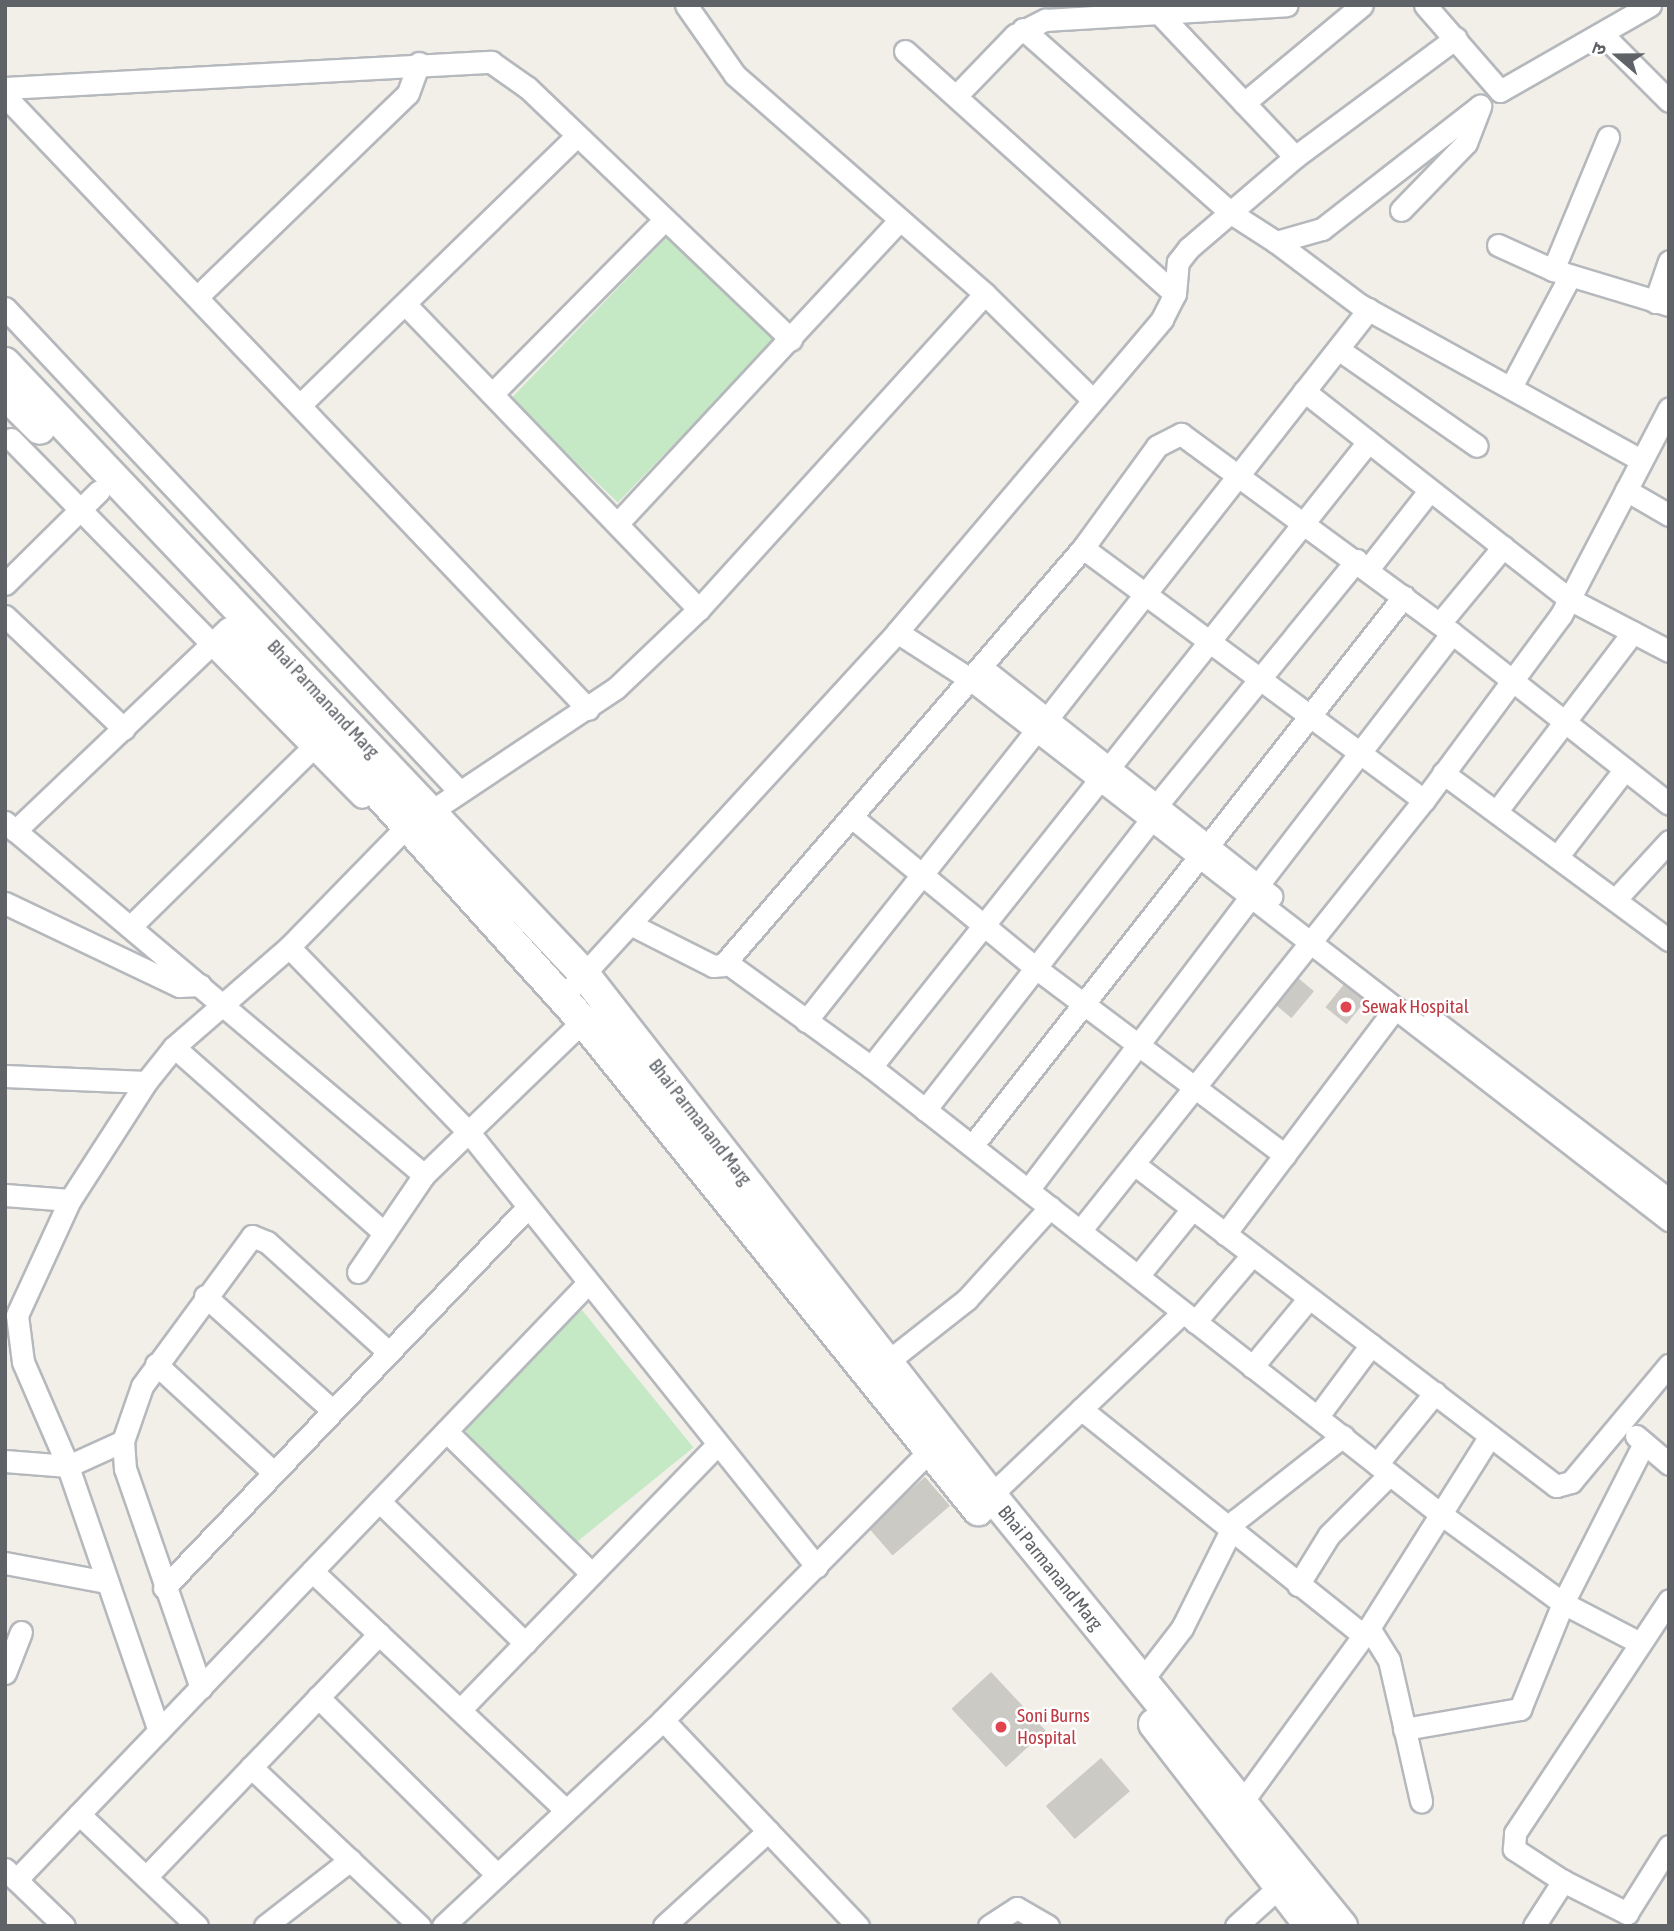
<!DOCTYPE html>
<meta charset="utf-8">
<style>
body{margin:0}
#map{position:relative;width:1674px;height:1931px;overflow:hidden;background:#f1efe8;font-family:"Asap Condensed","Noto Sans Devanagari",sans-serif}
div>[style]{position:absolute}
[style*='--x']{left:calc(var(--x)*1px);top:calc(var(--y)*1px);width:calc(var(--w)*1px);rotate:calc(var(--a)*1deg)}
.green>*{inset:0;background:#c5e8c5;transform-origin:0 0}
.building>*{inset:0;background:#cccac5;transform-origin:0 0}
.roads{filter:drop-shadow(2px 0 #b5b8bc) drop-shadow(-2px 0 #b5b8bc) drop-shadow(0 2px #b5b8bc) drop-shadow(0 -2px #b5b8bc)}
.street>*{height:21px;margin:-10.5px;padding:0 10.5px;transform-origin:10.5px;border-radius:10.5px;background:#fff}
.secondary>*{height:30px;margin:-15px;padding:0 15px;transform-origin:15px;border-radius:15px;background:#fff}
.dots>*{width:19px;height:19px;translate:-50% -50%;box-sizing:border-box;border:4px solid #fff;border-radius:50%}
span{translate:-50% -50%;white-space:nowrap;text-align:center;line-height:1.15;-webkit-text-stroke:5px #fff;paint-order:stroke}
.street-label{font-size:19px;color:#5f6368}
.health-label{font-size:19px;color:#be3a42}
.left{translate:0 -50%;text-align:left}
.frame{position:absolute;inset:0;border:7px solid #5f6368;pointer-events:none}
.north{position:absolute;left:1583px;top:21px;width:70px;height:70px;-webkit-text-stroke:5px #fff;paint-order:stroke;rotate:290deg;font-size:19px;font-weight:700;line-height:28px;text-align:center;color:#5f6368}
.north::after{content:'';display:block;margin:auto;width:24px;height:32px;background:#5f6368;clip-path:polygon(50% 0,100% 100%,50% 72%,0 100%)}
</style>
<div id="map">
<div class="green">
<i style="left:669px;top:235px;width:149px;height:228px;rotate:44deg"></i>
<i style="left:582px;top:1310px;width:177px;height:167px;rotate:51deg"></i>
</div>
<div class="building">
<i style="left:1291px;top:972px;width:30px;height:35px;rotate:40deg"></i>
<i style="left:1350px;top:977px;width:27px;height:39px;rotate:39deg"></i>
<i style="left:925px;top:1477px;width:38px;height:76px;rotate:49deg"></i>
<i style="left:991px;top:1672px;width:80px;height:54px;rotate:47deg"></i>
<i style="left:1101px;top:1758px;width:44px;height:73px;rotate:49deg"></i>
</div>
<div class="roads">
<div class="street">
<i style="--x:686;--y:5;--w:85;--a:55"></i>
<i style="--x:735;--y:75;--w:332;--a:41.2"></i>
<i style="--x:985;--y:294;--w:150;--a:44.5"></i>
<i style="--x:1425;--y:5;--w:114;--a:48.9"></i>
<i style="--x:1500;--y:91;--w:173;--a:-29.8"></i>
<i style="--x:1158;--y:12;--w:199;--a:46.6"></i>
<i style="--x:1023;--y:29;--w:278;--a:41.5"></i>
<i style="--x:1231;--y:213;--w:54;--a:32.8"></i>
<i style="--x:1276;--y:242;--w:48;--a:-15.8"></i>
<i style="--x:1322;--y:229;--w:200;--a:-37.9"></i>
<i style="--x:1604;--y:36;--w:92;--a:45"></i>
<i style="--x:905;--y:51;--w:363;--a:42"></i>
<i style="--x:5;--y:88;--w:487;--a:-3.1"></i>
<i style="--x:491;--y:62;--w:45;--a:35.1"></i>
<i style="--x:528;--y:88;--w:364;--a:43.7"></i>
<i style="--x:5;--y:96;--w:846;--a:46.44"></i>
<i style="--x:956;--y:96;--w:85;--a:-46"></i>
<i style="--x:1015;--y:35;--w:34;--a:-27"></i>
<i style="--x:1045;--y:20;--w:242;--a:-3.5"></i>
<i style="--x:1244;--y:103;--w:153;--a:-39.7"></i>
<i style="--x:1401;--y:210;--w:93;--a:-45.9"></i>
<i style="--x:1466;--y:143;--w:40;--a:-69"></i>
<i style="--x:1276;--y:242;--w:105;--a:36.9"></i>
<i style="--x:1360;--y:305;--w:321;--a:28.9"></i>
<i style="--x:1498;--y:245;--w:60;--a:24.4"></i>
<i style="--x:1553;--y:270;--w:121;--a:16.8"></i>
<i style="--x:1553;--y:270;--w:144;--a:-67.5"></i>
<i style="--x:197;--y:297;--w:293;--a:-44"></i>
<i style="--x:408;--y:93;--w:32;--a:-70"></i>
<i style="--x:1655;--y:302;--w:43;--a:-71.1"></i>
<i style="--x:405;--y:304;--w:424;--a:46.1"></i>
<i style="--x:5;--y:308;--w:663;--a:46.77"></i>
<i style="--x:1338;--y:349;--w:169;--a:34.9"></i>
<i style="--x:1511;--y:387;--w:126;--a:-62"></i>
<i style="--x:1304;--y:391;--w:337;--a:38.1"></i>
<i style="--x:1569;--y:599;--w:113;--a:27.5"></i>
<i style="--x:492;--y:394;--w:245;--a:-45.3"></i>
<i style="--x:300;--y:405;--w:385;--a:-44.2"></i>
<i style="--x:11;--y:439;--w:501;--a:45.57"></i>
<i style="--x:1626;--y:490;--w:50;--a:30.2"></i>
<i style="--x:618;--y:523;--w:414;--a:-47.1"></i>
<i style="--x:1083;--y:548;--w:424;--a:36.5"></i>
<i style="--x:1368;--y:569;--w:100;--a:-51.9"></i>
<i style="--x:5;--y:584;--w:132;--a:-44.7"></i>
<i style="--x:5;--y:616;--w:164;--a:43.5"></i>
<i style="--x:1440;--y:623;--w:99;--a:-50.3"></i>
<i style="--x:897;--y:632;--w:87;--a:32.8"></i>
<i style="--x:970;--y:679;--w:884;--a:37.74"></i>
<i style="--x:981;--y:667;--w:370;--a:38.3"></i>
<i style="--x:1047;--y:719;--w:521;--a:-51.86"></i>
<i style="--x:1443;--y:773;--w:281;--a:36.5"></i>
<i style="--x:1157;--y:805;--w:316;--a:-50.8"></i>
<i style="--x:430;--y:812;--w:224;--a:-33.7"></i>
<i style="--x:616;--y:688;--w:115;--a:-43.6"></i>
<i style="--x:699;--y:609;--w:425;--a:-47.8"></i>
<i style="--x:1496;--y:812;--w:226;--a:-52.7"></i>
<i style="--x:853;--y:818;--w:238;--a:39.4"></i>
<i style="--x:1037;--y:969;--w:310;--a:36.9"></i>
<i style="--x:5;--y:822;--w:548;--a:40.11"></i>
<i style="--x:15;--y:831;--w:294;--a:-43.6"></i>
<i style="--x:1557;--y:857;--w:111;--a:-52.3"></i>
<i style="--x:1258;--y:885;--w:318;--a:-52.4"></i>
<i style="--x:1615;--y:900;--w:80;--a:-47.5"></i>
<i style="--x:5;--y:903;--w:193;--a:25.5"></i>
<i style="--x:179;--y:986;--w:21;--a:-3"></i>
<i style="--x:630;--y:924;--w:93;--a:26.8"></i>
<i style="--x:713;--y:966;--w:10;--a:-6"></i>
<i style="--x:723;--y:965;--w:551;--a:-49.2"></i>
<i style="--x:1083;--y:548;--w:126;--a:-54"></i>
<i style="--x:1157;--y:446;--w:27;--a:-27"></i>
<i style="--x:1181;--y:434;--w:336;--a:36.3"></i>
<i style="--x:1452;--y:633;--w:276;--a:38.2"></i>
<i style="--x:130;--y:927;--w:269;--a:-44.5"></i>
<i style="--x:289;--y:947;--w:262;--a:45.9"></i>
<i style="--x:471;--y:1135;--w:553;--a:51.31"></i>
<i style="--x:726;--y:962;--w:179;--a:35.9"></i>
<i style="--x:871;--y:1067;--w:721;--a:38.13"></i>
<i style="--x:1438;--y:1512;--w:155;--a:36.1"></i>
<i style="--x:1563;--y:1603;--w:87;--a:27.5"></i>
<i style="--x:562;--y:998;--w:496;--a:-47.5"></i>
<i style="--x:897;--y:632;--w:410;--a:-49.7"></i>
<i style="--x:1162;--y:319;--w:28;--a:-63"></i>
<i style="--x:1175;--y:294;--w:32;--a:-85"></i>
<i style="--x:1178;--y:262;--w:18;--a:-52"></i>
<i style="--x:1189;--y:248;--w:140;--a:-40.6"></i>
<i style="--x:1295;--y:157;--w:200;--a:-36.5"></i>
<i style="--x:1433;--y:1020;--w:297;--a:37.3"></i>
<i style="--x:806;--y:1021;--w:369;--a:-51.6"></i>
<i style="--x:174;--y:1047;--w:281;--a:41.5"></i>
<i style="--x:871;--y:1067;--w:799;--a:-51.51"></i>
<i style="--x:5;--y:1076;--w:141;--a:2.4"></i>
<i style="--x:925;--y:1110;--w:368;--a:-52.1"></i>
<i style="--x:972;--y:1146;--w:699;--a:-51.85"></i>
<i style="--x:1134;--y:1164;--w:531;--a:37.34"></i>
<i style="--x:1556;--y:1486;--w:16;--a:-15"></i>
<i style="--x:1571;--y:1482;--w:153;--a:-50.1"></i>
<i style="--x:1028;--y:1190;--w:368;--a:-52.8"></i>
<i style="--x:5;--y:1195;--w:65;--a:4.4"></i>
<i style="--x:1080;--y:1231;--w:551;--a:-51.41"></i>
<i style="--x:1424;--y:800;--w:230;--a:-53.5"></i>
<i style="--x:1561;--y:615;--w:233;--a:-62.4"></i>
<i style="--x:1225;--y:1234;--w:283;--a:-53"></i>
<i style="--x:358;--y:1272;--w:117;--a:-55.8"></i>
<i style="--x:424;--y:1175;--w:221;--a:-44.1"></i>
<i style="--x:1138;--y:1276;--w:86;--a:-51.1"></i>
<i style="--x:205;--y:1296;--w:171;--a:41.9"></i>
<i style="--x:1195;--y:1322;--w:88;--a:-49.6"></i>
<i style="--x:887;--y:1362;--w:102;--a:-38.2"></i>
<i style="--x:967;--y:1299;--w:124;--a:-47.9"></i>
<i style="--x:156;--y:1364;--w:159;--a:42.7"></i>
<i style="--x:1252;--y:1367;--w:89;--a:-50.4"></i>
<i style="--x:1081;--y:1409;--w:363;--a:38.7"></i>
<i style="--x:1318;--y:1416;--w:89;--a:-53.3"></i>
<i style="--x:446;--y:1431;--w:204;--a:44.4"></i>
<i style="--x:1636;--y:1436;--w:43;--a:40.3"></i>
<i style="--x:5;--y:1461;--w:63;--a:4.5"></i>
<i style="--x:68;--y:1466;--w:60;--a:-24.4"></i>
<i style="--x:1377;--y:1464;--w:92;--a:-50.8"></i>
<i style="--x:991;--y:1495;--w:265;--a:-43.6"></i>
<i style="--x:379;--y:1501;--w:204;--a:44.2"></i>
<i style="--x:5;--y:1563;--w:104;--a:10.6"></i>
<i style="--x:312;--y:1571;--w:349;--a:43.3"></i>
<i style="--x:1298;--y:1585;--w:59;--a:-58.2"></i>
<i style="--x:1329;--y:1535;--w:86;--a:-45"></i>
<i style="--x:164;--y:1588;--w:526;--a:-46.31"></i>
<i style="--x:1369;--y:1628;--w:38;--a:58"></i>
<i style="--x:1389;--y:1660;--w:145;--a:77.2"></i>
<i style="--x:5;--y:1673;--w:44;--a:-68.7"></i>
<i style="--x:1142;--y:1680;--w:66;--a:-52.4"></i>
<i style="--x:1182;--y:1628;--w:121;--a:-63.4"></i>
<i style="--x:1236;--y:1520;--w:136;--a:-38.1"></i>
<i style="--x:201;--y:1688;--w:232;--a:-109.1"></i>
<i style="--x:125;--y:1469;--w:28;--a:-94"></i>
<i style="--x:123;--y:1441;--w:58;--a:-70.9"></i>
<i style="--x:142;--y:1386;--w:186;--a:-53.7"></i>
<i style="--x:252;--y:1236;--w:16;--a:22"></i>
<i style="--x:267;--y:1242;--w:162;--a:42.2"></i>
<i style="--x:318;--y:1697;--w:252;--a:44.8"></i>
<i style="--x:460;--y:1710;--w:369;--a:-45.9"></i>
<i style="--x:663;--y:1720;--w:284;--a:46.6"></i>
<i style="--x:1404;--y:1729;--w:118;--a:-9.8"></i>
<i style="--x:1520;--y:1709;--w:114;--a:-67.9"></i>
<i style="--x:1563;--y:1603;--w:179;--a:-63.1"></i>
<i style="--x:159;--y:1731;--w:280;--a:-109"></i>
<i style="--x:68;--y:1466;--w:113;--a:-113.4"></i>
<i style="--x:23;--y:1362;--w:47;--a:-97.3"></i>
<i style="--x:17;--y:1315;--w:127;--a:-65.3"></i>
<i style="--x:70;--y:1200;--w:140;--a:-57.2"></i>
<i style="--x:146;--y:1082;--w:45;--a:-51.3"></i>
<i style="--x:174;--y:1047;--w:152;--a:-41"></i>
<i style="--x:289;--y:947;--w:168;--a:-45.7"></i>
<i style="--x:251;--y:1767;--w:232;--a:43.3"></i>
<i style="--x:1234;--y:1813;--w:229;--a:-53.9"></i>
<i style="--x:1369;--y:1628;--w:227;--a:-57.8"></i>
<i style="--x:79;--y:1814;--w:163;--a:43.5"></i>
<i style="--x:5;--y:1869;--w:82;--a:44"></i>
<i style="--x:146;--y:1877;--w:337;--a:-46.2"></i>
<i style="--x:16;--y:1880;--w:824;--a:-46.23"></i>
<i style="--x:1563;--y:1881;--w:59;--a:-146.9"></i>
<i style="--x:1514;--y:1849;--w:16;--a:-86"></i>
<i style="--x:1515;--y:1833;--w:279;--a:-56.5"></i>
<i style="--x:265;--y:1926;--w:108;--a:-37.8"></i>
<i style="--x:443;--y:1926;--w:301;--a:-43.1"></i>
<i style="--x:663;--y:1720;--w:391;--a:-45.3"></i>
<i style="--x:664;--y:1926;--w:141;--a:-42.4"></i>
<i style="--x:989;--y:1926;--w:33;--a:-33"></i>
<i style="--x:1017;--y:1908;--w:36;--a:30"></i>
<i style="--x:1236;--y:1926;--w:72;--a:-42.2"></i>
<i style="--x:1534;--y:1926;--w:54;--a:-57.2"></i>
<i style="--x:1563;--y:1881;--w:72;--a:26.6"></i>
<i style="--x:1627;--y:1913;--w:79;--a:-57.9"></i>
</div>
<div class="secondary">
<i style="--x:5;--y:363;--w:842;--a:46.54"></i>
<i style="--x:584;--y:974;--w:661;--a:52"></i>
<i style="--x:991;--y:1495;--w:556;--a:50.84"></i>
<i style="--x:5;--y:394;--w:49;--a:45"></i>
<i style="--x:238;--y:638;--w:515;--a:47.99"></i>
<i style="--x:583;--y:1021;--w:629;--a:51.07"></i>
<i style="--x:1154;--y:1724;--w:255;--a:52.3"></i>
</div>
</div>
<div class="dots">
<i style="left:1346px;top:1007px;background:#e0444e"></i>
<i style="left:1001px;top:1727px;background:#e0444e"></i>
</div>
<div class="street-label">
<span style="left:323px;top:699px;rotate:47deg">Bhai Parmanand Marg</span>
<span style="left:700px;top:1122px;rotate:52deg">Bhai Parmanand Marg</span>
<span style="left:1050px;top:1568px;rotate:51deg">Bhai Parmanand Marg</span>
</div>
<div class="health-label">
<span class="left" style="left:1362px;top:1007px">Sewak Hospital</span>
<span class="left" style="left:1017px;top:1727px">Soni Burns<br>Hospital</span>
</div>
<div class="frame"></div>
<div class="north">उ</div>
</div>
